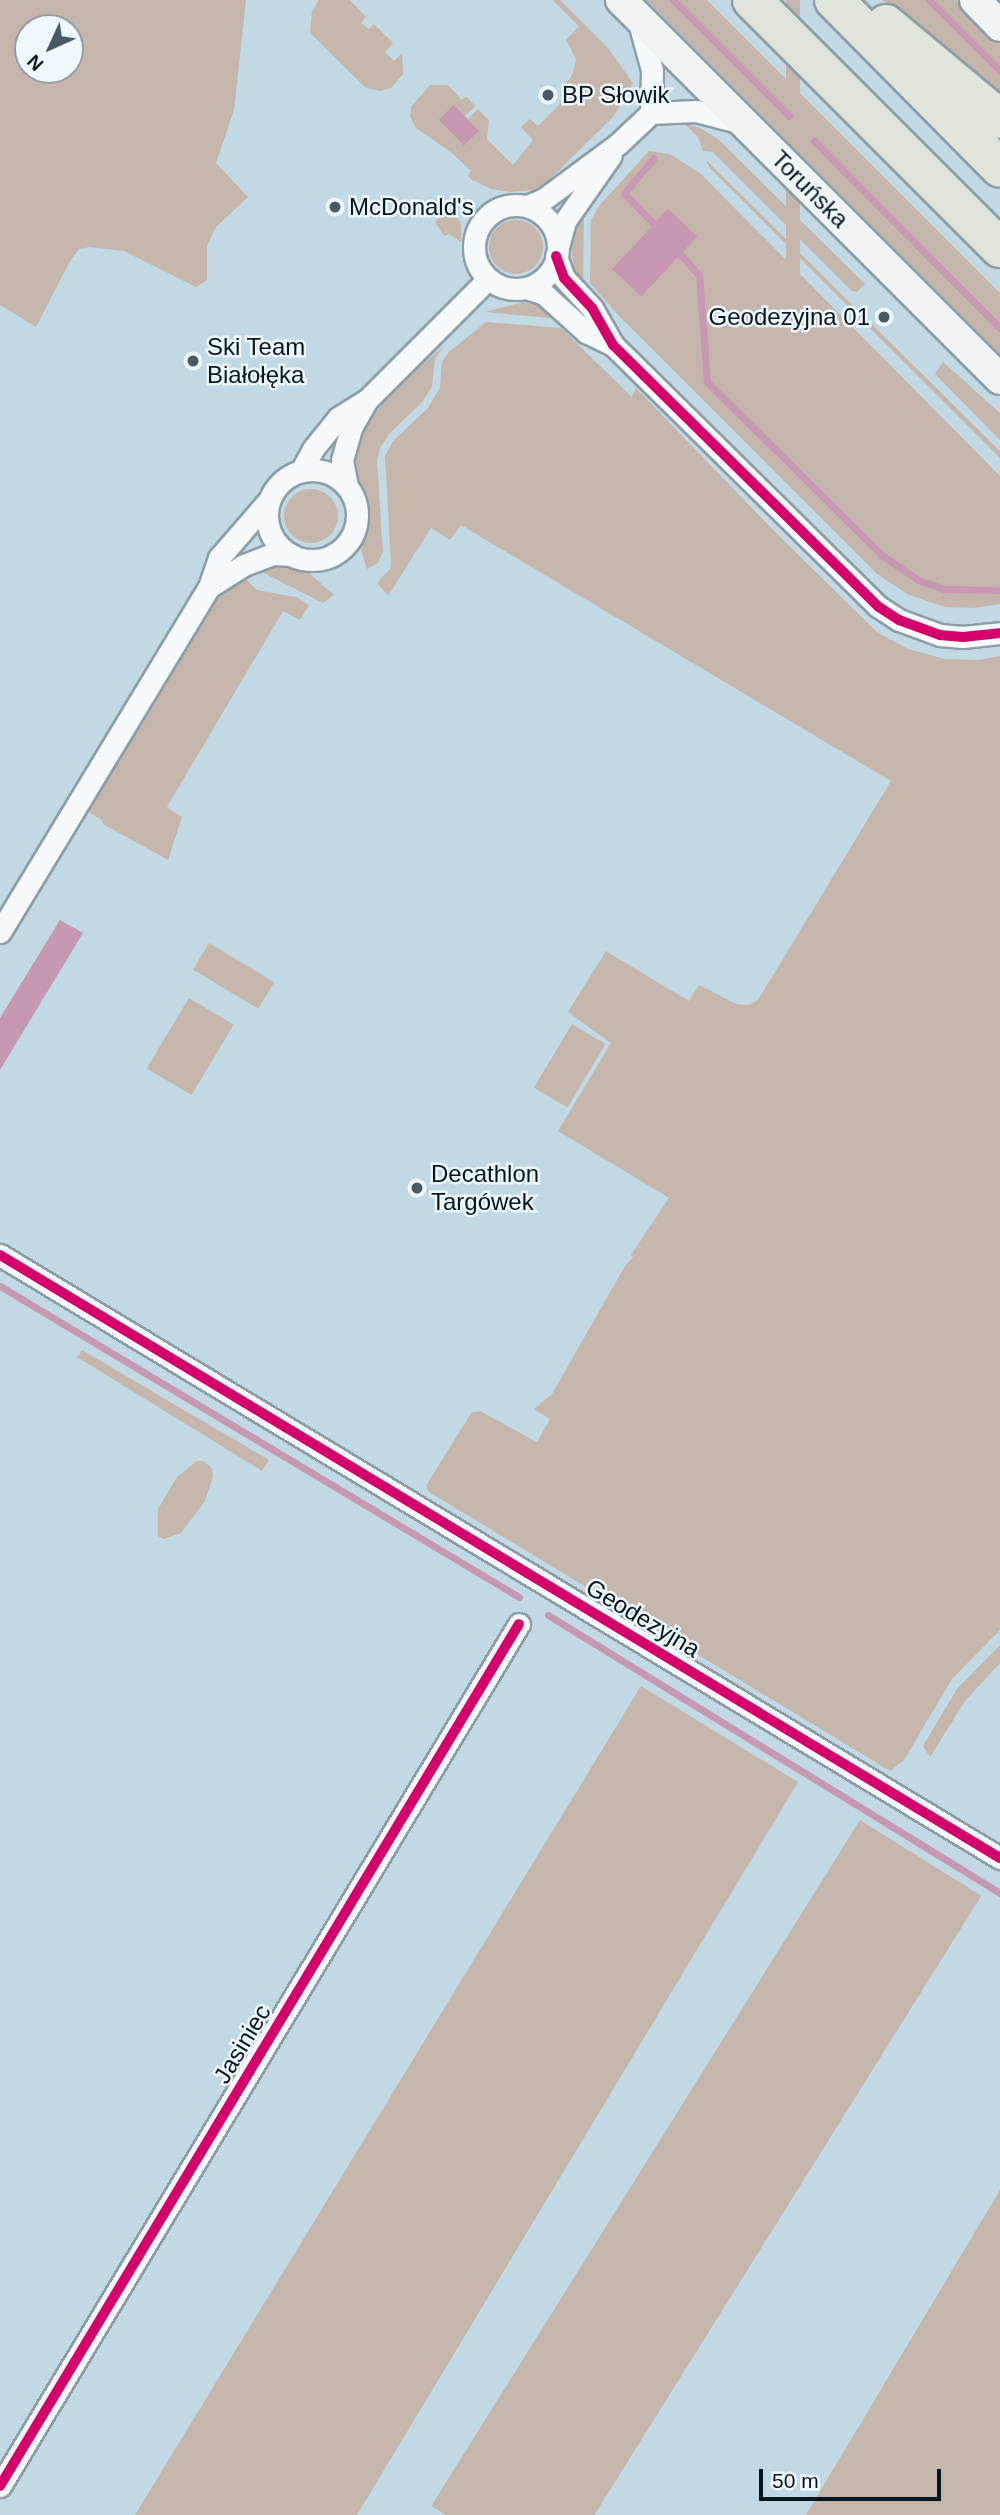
<!DOCTYPE html>
<meta charset="utf-8">
<style>
body{margin:0}
#map{position:relative;width:1000px;height:2515px;overflow:hidden;background:#c1d8e5;font-family:Arial,sans-serif}
div>[style]{position:absolute}
[style*='--x']{left:calc(var(--x)*1px);top:calc(var(--y)*1px);width:calc(var(--w)*1px);rotate:calc(var(--a)*1deg)}
.green>*{inset:0;background:#c5b5ab;transform-origin:0 0}
.round{border-radius:50%}
.water>*{inset:0;background:#c797b3;transform-origin:0 0}
.stream>*{height:7px;margin:-3.5px;padding:0 3.5px;transform-origin:3.5px;border-radius:3.5px;background:#c797b3}
.roads{filter:drop-shadow(2px 0 #8b9da6) drop-shadow(-2px 0 #8b9da6) drop-shadow(0 2px #8b9da6) drop-shadow(0 -2px #8b9da6)}
.minor>*{height:21px;margin:-10.5px;padding:0 10.5px;transform-origin:10.5px;border-radius:10.5px;background:#f6f9fb}
.minor>.ring{margin:-10.5px;padding:0;box-sizing:content-box;background:none;border:21px solid #f6f9fb;border-radius:50%}
.secondary>*{height:30px;margin:-15px;padding:0 15px;transform-origin:15px;border-radius:15px;background:#eff3f2}
.motorway>*{height:38px;margin:-19px;padding:0 19px;transform-origin:19px;border-radius:19px;background:#e0e5dc}
.cycleway>*{height:10px;margin:-5px;padding:0 5px;transform-origin:5px;border-radius:5px;background:#d6006c}
.dots>*{width:19px;height:19px;translate:-50% -50%;box-sizing:border-box;border:4px solid #eff8fd;border-radius:50%}
span{translate:-50% -50%;white-space:nowrap;text-align:center;line-height:1.15;-webkit-text-stroke:5px #eff8fd;paint-order:stroke}
.poi-label{font-size:24px;color:#06161e}
.left{translate:0 -50%;text-align:left}
.right{translate:-100% -50%;text-align:right}
.street-label{font-size:24px;color:#06161e}
.north{position:absolute;left:14px;top:14px;width:70px;height:70px;box-sizing:border-box;background:#eff8fd;border:2px solid #929ea4;border-radius:50%;rotate:225deg;font-size:19px;font-weight:700;line-height:28px;text-align:center;color:#06161e}
.north::after{content:'';display:block;margin:auto;width:24px;height:32px;background:#475a64;clip-path:polygon(50% 0,100% 100%,50% 72%,0 100%)}
.scale{position:absolute;left:759px;top:2469px;width:182px;height:32px;box-sizing:border-box;border:4px solid #06161e;border-top:0;padding-left:9px;font-size:21px;line-height:24px;white-space:nowrap;color:#06161e;-webkit-text-stroke:5px #eff8fd;paint-order:stroke}
</style>
<div id="map">
<div class="green">
<i style="clip-path:polygon(evenodd,0 0,246px 0,234px 110px,216px 163px,248px 197px,216px 227px,207px 246px,207px 280px,196px 287px,124px 251px,90px 247px,79px 249px,70px 261px,36px 327px,0 305px,0 0,28px 28px,70px 28px,70px 70px,28px 70px,28px 28px)"></i>
<i style="clip-path:polygon(319px 0,350px 0,366px 17px,361px 23px,369px 29px,374px 24px,393px 43px,385px 52px,394px 61px,402px 53px,403px 74px,391px 88px,381px 91px,366px 88px,310px 33px,312px 11px)"></i>
<i style="clip-path:polygon(553px 0,560px 0,608px 48px,633px 83px,614px 116px,552px 177px,556px 181px,535px 190px,510px 192px,491px 189px,471px 179px,468px 176px,472px 168px,470px 170px,452px 153px,416px 128px,410px 117px,411px 107px,430px 85px,448px 85px,462px 100px,466px 96px,475px 106px,465px 116px,454px 105px,479px 131px,468px 119px,478px 109px,489px 120px,487px 139px,513px 165px,533px 140px,521px 127px,530px 119px,538px 126px,573px 91px,566px 84px,573px 73px,576px 59px,566px 40px,579px 26px)"></i>
<i style="clip-path:polygon(647px 0,707px 0,1000px 293px,1000px 354px)"></i>
<i style="left:786px;top:0;width:14px;height:303px"></i>
<i style="clip-path:polygon(882px 0,957px 0,1000px 44px,1000px 104px)"></i>
<i style="clip-path:polygon(684px 123px,700px 128px,718px 139px,865px 284px,857px 292px,852px 291px,713px 152px,703px 151px,698px 137px)"></i>
<i style="clip-path:polygon(649px 151px,670px 154px,701px 174px,1000px 476px,1000px 604px,973px 608px,945px 607px,909px 595px,877px 574px,620px 317px,590px 283px,591px 220px,599px 206px)"></i>
<i style="clip-path:polygon(705px 159px,1000px 451px,1000px 458px,710px 168px)"></i>
<i style="clip-path:polygon(449px 208px,461px 223px,461px 242px,449px 234px,444px 236px,435px 222px)"></i>
<i style="clip-path:polygon(584px 211px,583px 286px,575px 275px,570px 240px,573px 226px)"></i>
<i class="round" style="left:489px;top:220px;width:54px;height:54px"></i>
<i style="clip-path:polygon(523px 302px,540px 306px,554px 314px,549px 318px,485px 312px)"></i>
<i style="clip-path:polygon(486px 322px,561px 328px,632px 397px,636px 388px,777px 534px,877px 632px,908px 649px,945px 659px,978px 660px,1000px 656px,1000px 1630px,952px 1679px,904px 1760px,890px 1771px,429px 1492px,426px 1486px,471px 1413px,480px 1411px,537px 1442px,550px 1419px,534px 1409px,552px 1394px,625px 1266px,633px 1257px,631px 1255px,669px 1198px,558px 1131px,611px 1043px,568px 1012px,606px 951px,689px 1001px,699px 985px,736px 1004px,749px 1005px,758px 1000px,891px 781px,461px 525px,450px 540px,431px 528px,388px 596px,377px 583px,390px 569px,391px 563px,385px 456px,393px 441px,428px 408px,440px 387px,442px 362px,449px 352px)"></i>
<i style="clip-path:polygon(444px 346px,435px 359px,432px 386px,423px 401px,389px 434px,380px 448px,377px 461px,383px 552px,378px 563px,367px 569px,361px 550px,367px 520px,366px 501px,357px 482px,355px 467px,360px 437px,390px 392px)"></i>
<i style="clip-path:polygon(943px 362px,1000px 413px,1000px 440px,935px 374px)"></i>
<i class="round" style="left:284px;top:489px;width:54px;height:54px"></i>
<i style="clip-path:polygon(273px 565px,309px 573px,334px 595px,323px 603px,256px 569px)"></i>
<i style="clip-path:polygon(243px 576px,257px 590px,296px 597px,309px 605px,300px 620px,283px 611px,167px 807px,182px 817px,168px 860px,103px 824px,102px 820px,87px 811px,213px 603px)"></i>
<i style="left:209px;top:943px;width:76px;height:31px;rotate:31deg"></i>
<i style="left:189px;top:998px;width:52px;height:82px;rotate:31deg"></i>
<i style="left:572px;top:1024px;width:39px;height:74px;rotate:31deg"></i>
<i style="clip-path:polygon(82px 1350px,177px 1406px,269px 1460px,262px 1471px,77px 1357px)"></i>
<i style="clip-path:polygon(197px 1461px,203px 1461px,212px 1468px,213px 1476px,205px 1501px,181px 1533px,164px 1539px,158px 1536px,158px 1509px,177px 1477px)"></i>
<i style="clip-path:polygon(1000px 1645px,1000px 1663px,965px 1701px,930px 1757px,923px 1746px,957px 1689px)"></i>
<i style="clip-path:polygon(641px 1686px,798px 1782px,357px 2515px,135px 2515px)"></i>
<i style="left:860px;top:1820px;width:143px;height:809px;rotate:32deg"></i>
<i style="clip-path:polygon(1000px 2190px,1000px 2515px,805px 2515px,806px 2515px)"></i>
</div>
<div class="water">
<i style="left:454px;top:105px;width:36px;height:21px;rotate:46deg"></i>
<i style="left:668px;top:209px;width:40px;height:82px;rotate:43deg"></i>
<i style="clip-path:polygon(60px 920px,83px 933px,0 1070px,0 1018px)"></i>
</div>
<div class="stream">
<i style="--x:673;--y:0;--w:164;--a:45"></i>
<i style="--x:929;--y:0;--w:100;--a:45"></i>
<i style="--x:814;--y:141;--w:264;--a:45.2"></i>
<i style="--x:654;--y:224;--w:43;--a:-134.1"></i>
<i style="--x:624;--y:193;--w:46;--a:-49.4"></i>
<i style="--x:680;--y:254;--w:28;--a:48"></i>
<i style="--x:699;--y:275;--w:107;--a:85.7"></i>
<i style="--x:707;--y:382;--w:247;--a:44.7"></i>
<i style="--x:883;--y:556;--w:42;--a:34.4"></i>
<i style="--x:918;--y:580;--w:28;--a:19"></i>
<i style="--x:944;--y:589;--w:56;--a:1"></i>
<i style="--x:0;--y:1286;--w:605;--a:30.93"></i>
<i style="--x:548;--y:1615;--w:531;--a:31.59"></i>
</div>
<div class="roads">
<div class="minor">
<i style="--x:638;--y:19;--w:53;--a:74.6"></i>
<i style="--x:652;--y:70;--w:43;--a:91.3"></i>
<i class="ring" style="left:474px;top:205px;width:63px;height:63px"></i>
<i style="--x:527;--y:206;--w:18;--a:-22"></i>
<i style="--x:544;--y:199;--w:92;--a:-36.6"></i>
<i style="--x:618;--y:144;--w:45;--a:-43.2"></i>
<i style="--x:651;--y:113;--w:45;--a:-2.5"></i>
<i style="--x:696;--y:111;--w:48;--a:14.6"></i>
<i style="--x:558;--y:247;--w:27;--a:-75"></i>
<i style="--x:565;--y:221;--w:80;--a:-55.1"></i>
<i style="--x:556;--y:256;--w:23;--a:70"></i>
<i style="--x:564;--y:278;--w:41;--a:47"></i>
<i style="--x:592;--y:308;--w:43;--a:60.4"></i>
<i style="--x:613;--y:345;--w:373;--a:44.6"></i>
<i style="--x:879;--y:607;--w:24;--a:33"></i>
<i style="--x:899;--y:620;--w:44;--a:20.1"></i>
<i style="--x:940;--y:635;--w:23;--a:5"></i>
<i style="--x:963;--y:637;--w:37;--a:-6"></i>
<i style="--x:526;--y:288;--w:19;--a:18"></i>
<i style="--x:544;--y:294;--w:57;--a:42.1"></i>
<i style="--x:586;--y:332;--w:30;--a:26"></i>
<i class="ring" style="left:267px;top:470px;width:69px;height:69px"></i>
<i style="--x:301;--y:471;--w:25;--a:-61"></i>
<i style="--x:313;--y:449;--w:40;--a:-51"></i>
<i style="--x:338;--y:418;--w:34;--a:-32"></i>
<i style="--x:367;--y:400;--w:171;--a:-45"></i>
<i style="--x:347;--y:486;--w:26;--a:-101"></i>
<i style="--x:342;--y:460;--w:35;--a:-74"></i>
<i style="--x:352;--y:426;--w:28;--a:-60"></i>
<i style="--x:209;--y:587;--w:41;--a:-32.2"></i>
<i style="--x:244;--y:565;--w:31;--a:-21"></i>
<i style="--x:273;--y:554;--w:19;--a:3"></i>
<i style="--x:0;--y:932;--w:403;--a:-58.8"></i>
<i style="--x:209;--y:587;--w:31;--a:-71"></i>
<i style="--x:219;--y:558;--w:77;--a:-49.2"></i>
<i style="--x:0;--y:1255;--w:1168;--a:31.09"></i>
<i style="--x:0;--y:2486;--w:1006;--a:-58.95"></i>
</div>
<div class="secondary">
<i style="--x:621;--y:0;--w:536;--a:45"></i>
<i style="--x:975;--y:0;--w:36;--a:46"></i>
</div>
<div class="motorway">
<i style="--x:752;--y:0;--w:351;--a:45"></i>
<i style="--x:834;--y:0;--w:236;--a:45.3"></i>
<i style="--x:886;--y:24;--w:148;--a:39.8"></i>
</div>
</div>
<div class="cycleway">
<i style="--x:556;--y:256;--w:23;--a:70"></i>
<i style="--x:564;--y:278;--w:41;--a:47"></i>
<i style="--x:592;--y:308;--w:43;--a:60.4"></i>
<i style="--x:613;--y:345;--w:373;--a:44.6"></i>
<i style="--x:879;--y:607;--w:24;--a:33"></i>
<i style="--x:899;--y:620;--w:44;--a:20.1"></i>
<i style="--x:940;--y:635;--w:23;--a:5"></i>
<i style="--x:963;--y:637;--w:37;--a:-6"></i>
<i style="--x:0;--y:1255;--w:1168;--a:31.09"></i>
<i style="--x:0;--y:2486;--w:1006;--a:-58.95"></i>
</div>
<div class="dots">
<i style="left:548px;top:95px;background:#475a64"></i>
<i style="left:335px;top:207px;background:#475a64"></i>
<i style="left:884px;top:317px;background:#475a64"></i>
<i style="left:193px;top:361px;background:#475a64"></i>
<i style="left:417px;top:1188px;background:#475a64"></i>
</div>
<div class="poi-label">
<span class="left" style="left:562px;top:95px">BP Słowik</span>
<span class="left" style="left:349px;top:207px">McDonald's</span>
<span class="right" style="left:870px;top:317px">Geodezyjna 01</span>
<span class="left" style="left:207px;top:361px">Ski Team<br>Białołęka</span>
<span class="left" style="left:431px;top:1188px">Decathlon<br>Targówek</span>
</div>
<div class="street-label">
<span style="left:810px;top:189px;rotate:45deg">Toruńska</span>
<span style="left:643px;top:1618px;rotate:31deg">Geodezyjna</span>
<span style="left:242px;top:2044px;rotate:-59deg">Jasiniec</span>
</div>
<div class="north">N</div>
<div class="scale">50 m</div>
</div>
